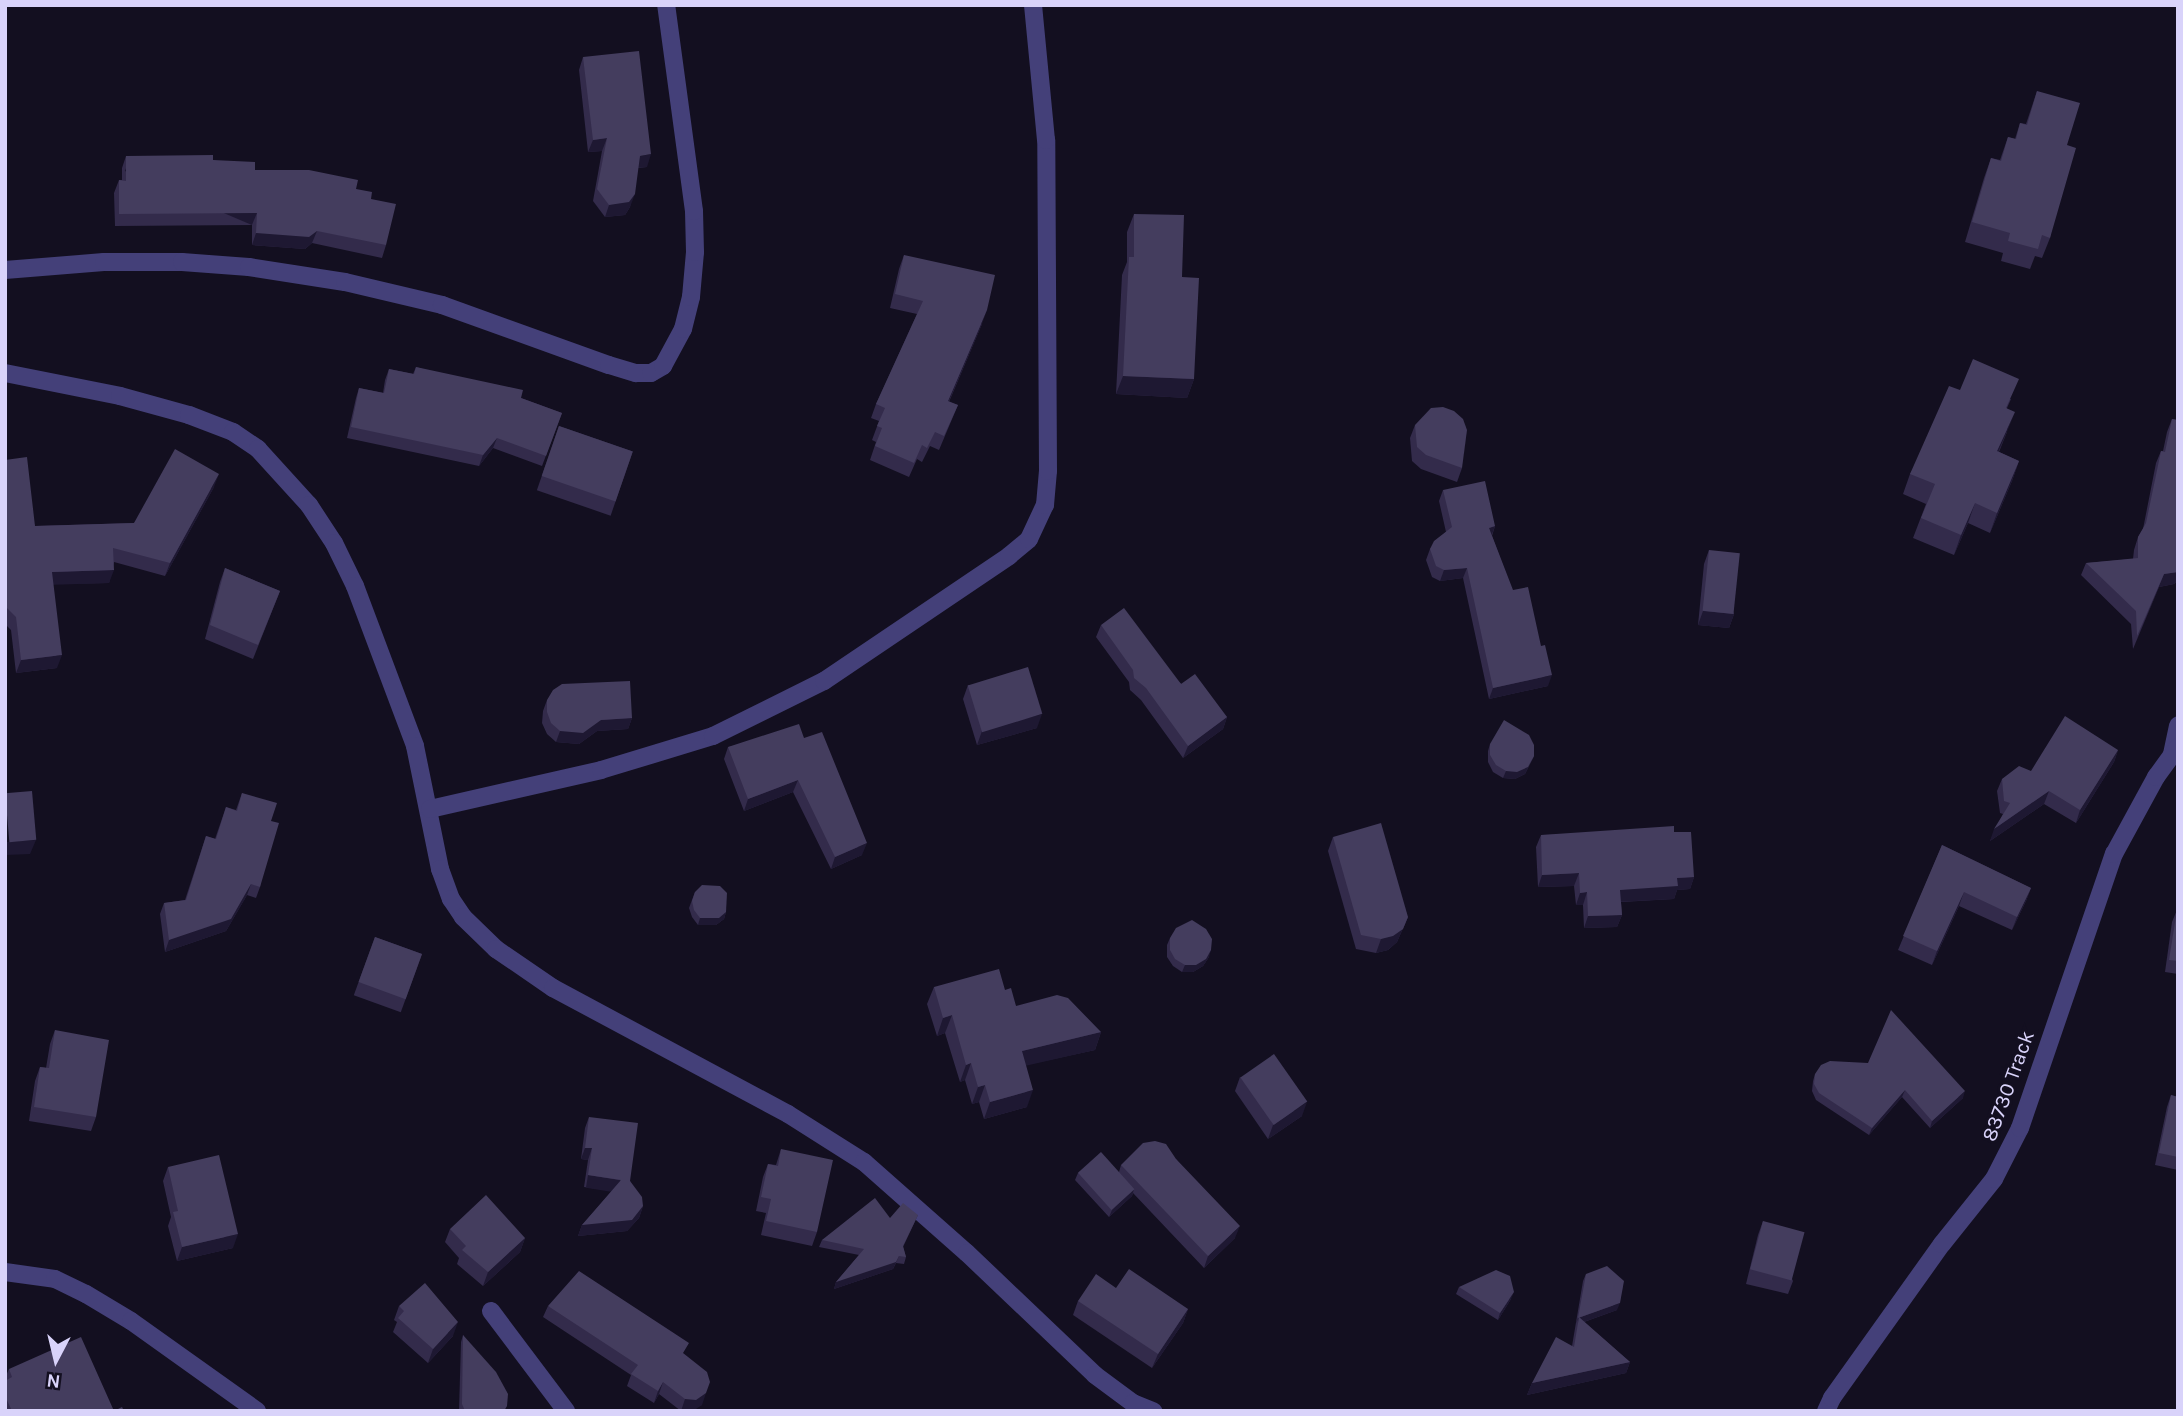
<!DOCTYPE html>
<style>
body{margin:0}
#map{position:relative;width:2183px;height:1416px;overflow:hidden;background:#130f20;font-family:Karla,sans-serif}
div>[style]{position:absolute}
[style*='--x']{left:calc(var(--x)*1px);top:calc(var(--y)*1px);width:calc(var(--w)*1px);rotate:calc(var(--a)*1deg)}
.street>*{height:18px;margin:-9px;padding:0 9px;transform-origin:9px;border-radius:9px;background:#444079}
.wall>*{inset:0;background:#332b4b;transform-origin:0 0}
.shaded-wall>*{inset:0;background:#1e1832;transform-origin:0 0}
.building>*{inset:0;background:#443d5e;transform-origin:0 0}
span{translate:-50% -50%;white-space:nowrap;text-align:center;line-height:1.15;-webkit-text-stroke:6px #130f20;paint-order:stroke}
.street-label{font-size:21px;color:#d9d3fa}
.frame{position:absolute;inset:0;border:7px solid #d9d3fa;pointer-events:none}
.north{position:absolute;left:21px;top:1325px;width:70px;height:70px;-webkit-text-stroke:5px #130f20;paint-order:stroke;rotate:187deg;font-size:19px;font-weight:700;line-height:28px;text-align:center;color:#d9d3fa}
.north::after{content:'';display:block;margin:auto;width:24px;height:32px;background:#d9d3fa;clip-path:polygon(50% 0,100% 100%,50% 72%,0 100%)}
</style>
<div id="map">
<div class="street">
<i style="--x:5;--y:270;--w:99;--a:-4.6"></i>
<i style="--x:104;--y:262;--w:78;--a:0"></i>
<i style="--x:182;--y:262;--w:67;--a:4.3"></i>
<i style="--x:249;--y:267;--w:97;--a:8.9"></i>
<i style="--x:345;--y:282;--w:100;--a:13.3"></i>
<i style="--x:442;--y:305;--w:177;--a:19.8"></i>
<i style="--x:609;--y:365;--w:28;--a:17"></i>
<i style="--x:636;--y:373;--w:15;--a:0"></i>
<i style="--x:651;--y:373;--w:14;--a:-30"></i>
<i style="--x:663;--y:366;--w:42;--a:-61.6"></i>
<i style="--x:683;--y:329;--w:33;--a:-76"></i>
<i style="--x:691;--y:297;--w:45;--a:-84.9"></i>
<i style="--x:695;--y:252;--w:41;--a:-91.4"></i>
<i style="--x:694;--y:211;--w:208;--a:-97.7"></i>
<i style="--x:5;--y:373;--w:117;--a:11.3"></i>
<i style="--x:120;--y:396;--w:72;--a:15.4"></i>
<i style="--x:189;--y:415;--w:47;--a:21.1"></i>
<i style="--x:233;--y:432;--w:30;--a:34"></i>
<i style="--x:258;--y:449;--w:76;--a:47.7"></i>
<i style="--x:309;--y:505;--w:45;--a:56.7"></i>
<i style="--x:334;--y:543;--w:48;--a:64"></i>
<i style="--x:355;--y:586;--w:171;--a:69.4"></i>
<i style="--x:415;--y:746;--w:126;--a:78.5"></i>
<i style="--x:440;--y:869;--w:32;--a:70"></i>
<i style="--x:451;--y:899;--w:22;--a:56"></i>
<i style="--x:463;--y:917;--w:46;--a:44.1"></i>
<i style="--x:496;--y:949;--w:69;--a:34.4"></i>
<i style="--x:553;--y:988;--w:267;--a:28.2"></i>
<i style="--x:788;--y:1114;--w:90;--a:32.3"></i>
<i style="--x:864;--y:1162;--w:137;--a:41.5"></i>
<i style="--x:967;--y:1253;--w:177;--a:43.6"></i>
<i style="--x:1095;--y:1375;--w:47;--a:36.4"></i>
<i style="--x:1133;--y:1403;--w:22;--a:22"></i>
<i style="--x:2172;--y:754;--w:29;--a:-78"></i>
<i style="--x:430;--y:809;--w:175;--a:-12.8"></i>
<i style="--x:601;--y:770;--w:117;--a:-16.9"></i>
<i style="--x:713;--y:736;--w:124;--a:-26.4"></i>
<i style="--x:824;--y:681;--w:223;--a:-34"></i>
<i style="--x:1009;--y:556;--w:26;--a:-40"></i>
<i style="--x:1029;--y:539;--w:38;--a:-65"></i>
<i style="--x:1045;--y:505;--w:34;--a:-85"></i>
<i style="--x:1048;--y:471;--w:331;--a:-90.3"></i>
<i style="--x:1046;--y:140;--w:136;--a:-95.5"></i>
<i style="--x:5;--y:1272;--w:50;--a:8"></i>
<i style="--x:55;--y:1279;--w:34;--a:26"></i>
<i style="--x:86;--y:1294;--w:52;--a:31"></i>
<i style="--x:131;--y:1321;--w:155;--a:35.5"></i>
<i style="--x:491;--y:1311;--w:125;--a:53.1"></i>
<i style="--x:1826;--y:1411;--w:14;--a:-65"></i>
<i style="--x:1832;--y:1398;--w:189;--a:-54.5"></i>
<i style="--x:1942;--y:1244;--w:83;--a:-51.3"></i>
<i style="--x:1994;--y:1179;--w:57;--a:-63"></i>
<i style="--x:2020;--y:1128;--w:290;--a:-71.1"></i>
<i style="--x:2114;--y:854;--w:88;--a:-61.4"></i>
<i style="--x:2156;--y:777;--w:37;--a:-54"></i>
</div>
<div class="wall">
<i style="clip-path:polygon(583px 57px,647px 167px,638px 168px,630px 207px,625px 215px,605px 217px,593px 201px,602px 151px,588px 152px,579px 70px)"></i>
<i style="clip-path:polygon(2037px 91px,2067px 145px,2050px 238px,2042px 258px,2035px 256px,2030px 269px,2001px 261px,2003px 253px,1965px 242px,1984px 178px,1991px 158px,2000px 160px,2008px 137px,2015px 139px,2020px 123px,2026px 124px)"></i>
<i style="clip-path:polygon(126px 156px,213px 160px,255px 170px,356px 189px,371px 199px,386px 245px,382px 258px,312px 243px,305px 249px,252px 245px,252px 225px,115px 226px,114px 193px,119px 180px,122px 180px,122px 168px)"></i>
<i style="clip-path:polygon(1134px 214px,1182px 277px,1194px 379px,1187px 398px,1116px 394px,1122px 275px,1127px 262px,1127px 232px)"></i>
<i style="clip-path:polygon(904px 255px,982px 324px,949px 402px,958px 405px,939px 450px,930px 446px,922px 462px,917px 459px,909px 477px,870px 460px,876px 442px,872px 440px,879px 421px,871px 418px,876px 404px,917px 314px,890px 308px,899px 269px)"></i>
<i style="clip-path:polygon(416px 367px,521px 398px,562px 413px,542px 466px,493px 448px,479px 466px,347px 438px,356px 398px,359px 388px,383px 393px,385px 380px,389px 369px,413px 374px)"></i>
<i style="clip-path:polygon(1960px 390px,2011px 399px,2007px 408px,2007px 432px,1999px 452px,2019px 461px,2012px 481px,1990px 533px,1968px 523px,1954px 555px,1913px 538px,1926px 504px,1903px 494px,1910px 474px)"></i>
<i style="clip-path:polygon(2178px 409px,2178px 581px,2174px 584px,2159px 587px,2133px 649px,2131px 624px,2081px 575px,2086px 563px,2133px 559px,2134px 550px,2138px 537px,2143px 529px,2156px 463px,2161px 451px,2163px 451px,2167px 432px,2172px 419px,2176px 420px)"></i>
<i style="clip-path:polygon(1415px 425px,1462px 468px,1457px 482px,1421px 469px,1412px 461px,1410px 438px)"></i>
<i style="left:559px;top:426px;width:78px;height:68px;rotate:19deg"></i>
<i style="clip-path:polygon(5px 460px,35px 526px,134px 523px,214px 487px,165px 576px,114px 562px,109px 583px,53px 584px,57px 668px,16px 673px,11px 630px,5px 624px)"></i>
<i style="clip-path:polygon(1443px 490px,1495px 526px,1492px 536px,1548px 686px,1489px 699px,1463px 578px,1440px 581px,1432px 577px,1426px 560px,1430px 549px,1446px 532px,1439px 501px)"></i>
<i style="clip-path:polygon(1709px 550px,1734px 614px,1729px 628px,1698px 625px,1704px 564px)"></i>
<i style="clip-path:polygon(225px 568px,280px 591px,253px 659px,205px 639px,220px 582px)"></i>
<i style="clip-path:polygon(1101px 625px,1227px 717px,1223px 729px,1183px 758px,1141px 700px,1130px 690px,1129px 682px,1096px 637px)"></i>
<i style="clip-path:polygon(968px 685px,1037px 728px,977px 745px,963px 699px)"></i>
<i style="clip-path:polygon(547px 700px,632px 718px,628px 729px,597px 731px,579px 744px,556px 742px,547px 734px,542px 723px,543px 711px)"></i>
<i style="clip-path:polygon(804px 738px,862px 855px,831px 869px,793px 792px,744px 811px,724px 759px,728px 747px)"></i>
<i style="clip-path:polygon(1490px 744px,1534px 756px,1525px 774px,1515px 779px,1503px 778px,1493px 772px,1488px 762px,1488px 751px)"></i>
<i style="clip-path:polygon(2118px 750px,2114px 762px,2076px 823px,2044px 804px,1990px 841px,2003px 814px,2000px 813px,1997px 791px,2002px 779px,2031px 771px)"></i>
<i style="clip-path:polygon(242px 793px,271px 821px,260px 887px,256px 898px,247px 895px,226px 931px,165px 952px,160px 914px,164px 903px,185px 900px,206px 836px,215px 839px,226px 807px,236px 810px)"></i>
<i style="clip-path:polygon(1674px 832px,1694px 877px,1690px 889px,1677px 890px,1674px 899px,1621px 902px,1622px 915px,1617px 927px,1584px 928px,1583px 905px,1576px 905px,1574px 886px,1538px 887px,1536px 847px,1541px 835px)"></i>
<i style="clip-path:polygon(1333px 837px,1408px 917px,1397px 942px,1388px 950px,1376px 953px,1356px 949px,1328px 851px)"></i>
<i style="clip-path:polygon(1942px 845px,2031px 888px,2026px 901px,2012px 930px,1959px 906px,1932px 965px,1898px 950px)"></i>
<i style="clip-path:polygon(695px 892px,726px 912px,724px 919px,716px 925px,698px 925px,692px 917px,689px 908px)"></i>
<i style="clip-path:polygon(2177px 910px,2178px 910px,2178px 974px,2165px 972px,2172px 922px)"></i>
<i style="left:375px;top:937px;width:50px;height:62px;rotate:20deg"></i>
<i style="clip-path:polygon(1170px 938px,1209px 957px,1203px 966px,1193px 972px,1182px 972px,1173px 966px,1167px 957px,1167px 945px)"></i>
<i style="clip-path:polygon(934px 987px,1005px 990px,1016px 1006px,1101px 1032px,1095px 1050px,1026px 1065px,1027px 1107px,984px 1119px,979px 1102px,972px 1104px,965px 1080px,960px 1082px,945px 1033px,937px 1036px,927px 1004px)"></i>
<i style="clip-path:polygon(55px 1030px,96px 1117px,91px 1131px,29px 1121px,35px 1081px,40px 1067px,46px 1068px,50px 1044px)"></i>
<i style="clip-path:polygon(1815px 1074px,1963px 1098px,1930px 1128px,1902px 1097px,1869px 1135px,1816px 1100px,1812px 1091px,1813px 1081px)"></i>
<i style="clip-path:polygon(1240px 1077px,1302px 1116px,1268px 1139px,1235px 1091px)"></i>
<i style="clip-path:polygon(2171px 1095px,2178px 1097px,2178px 1170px,2155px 1165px,2167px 1107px)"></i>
<i style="clip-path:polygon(589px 1117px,630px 1181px,643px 1206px,639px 1218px,627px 1231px,578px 1236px,582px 1225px,612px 1191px,584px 1187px,588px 1160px,581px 1159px,585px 1128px)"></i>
<i style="clip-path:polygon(781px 1149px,817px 1232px,812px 1246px,761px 1235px,766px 1213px,756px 1211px,763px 1177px,768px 1164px,776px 1165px)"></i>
<i style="clip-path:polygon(1176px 1159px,1235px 1238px,1204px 1268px,1133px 1193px,1132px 1196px,1109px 1217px,1075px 1180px,1078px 1173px,1119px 1172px,1121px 1165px)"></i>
<i style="clip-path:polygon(168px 1167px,233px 1248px,177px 1261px,168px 1226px,171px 1217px,163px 1181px)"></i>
<i style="clip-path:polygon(918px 1215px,903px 1247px,906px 1257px,904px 1264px,896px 1263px,893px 1269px,834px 1289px,836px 1282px,859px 1255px,819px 1247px,822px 1240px,890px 1218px)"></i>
<i style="clip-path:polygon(1763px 1221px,1793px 1281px,1788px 1294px,1746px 1284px,1758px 1235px)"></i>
<i style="clip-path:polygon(450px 1229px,525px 1238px,520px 1252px,483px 1286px,457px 1264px,459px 1258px,445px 1242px)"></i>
<i style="clip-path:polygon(1586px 1274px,1617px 1310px,1584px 1322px,1630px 1362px,1626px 1373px,1527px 1395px,1532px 1383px,1572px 1346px,1583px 1281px)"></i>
<i style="clip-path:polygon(1459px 1287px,1511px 1299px,1498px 1320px,1456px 1294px)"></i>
<i style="clip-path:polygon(1116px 1288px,1188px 1309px,1183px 1323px,1152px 1368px,1073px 1315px,1078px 1301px)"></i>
<i style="clip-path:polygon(399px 1306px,453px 1336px,428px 1363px,393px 1332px,397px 1322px,394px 1320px)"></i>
<i style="clip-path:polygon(548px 1306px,685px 1355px,702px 1405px,681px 1411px,659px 1394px,654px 1403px,627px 1386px,631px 1375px,543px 1317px)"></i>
<i style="clip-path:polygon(463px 1335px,505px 1411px,459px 1411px,461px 1342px)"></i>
<i style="clip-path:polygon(9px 1369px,114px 1411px,5px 1411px,5px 1378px)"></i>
</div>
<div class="shaded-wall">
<i style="clip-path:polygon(607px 138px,602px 151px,588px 152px,593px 140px)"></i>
<i style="clip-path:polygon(651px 154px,647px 167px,635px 168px,640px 156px)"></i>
<i style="clip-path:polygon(635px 194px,630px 207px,625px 215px,605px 217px,609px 205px)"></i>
<i style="left:257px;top:213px;width:13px;height:138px;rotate:113deg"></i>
<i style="clip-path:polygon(317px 231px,312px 243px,305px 249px,252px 245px,256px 233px)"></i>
<i style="clip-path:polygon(987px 310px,982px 324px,943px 415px,948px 401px)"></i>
<i style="clip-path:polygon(1123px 376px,1194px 379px,1187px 398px,1116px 394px)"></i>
<i style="clip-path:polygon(2015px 412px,2007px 432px,1990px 471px,1997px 451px)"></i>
<i style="clip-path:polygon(497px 438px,493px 448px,479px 466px,483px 455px)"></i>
<i style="clip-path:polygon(2019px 461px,2012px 481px,1990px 533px,1997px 513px)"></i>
<i style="clip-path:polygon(219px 474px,214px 487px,165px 576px,170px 563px)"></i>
<i style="clip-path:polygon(1975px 503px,1968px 523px,1954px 555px,1961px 535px)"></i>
<i style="clip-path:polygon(1495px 526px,1491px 537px,1489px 528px)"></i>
<i style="clip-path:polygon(1467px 568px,1463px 578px,1440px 581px,1444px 570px)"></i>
<i style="clip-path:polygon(114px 570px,109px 583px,47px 585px,52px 572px)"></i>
<i style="clip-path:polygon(2178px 572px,2178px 581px,2174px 584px,2159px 587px,2133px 649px,2164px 574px)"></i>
<i style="clip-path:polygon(1703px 611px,1734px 614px,1729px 628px,1698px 625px)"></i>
<i style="clip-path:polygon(62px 655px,57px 668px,16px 673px,21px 660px)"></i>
<i style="clip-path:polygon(1552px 675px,1548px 686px,1489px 699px,1493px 688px)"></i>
<i style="clip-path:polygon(1042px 714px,1037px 728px,977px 745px,982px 731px)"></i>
<i style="clip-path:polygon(1227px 717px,1223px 729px,1183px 758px,1188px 746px)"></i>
<i style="clip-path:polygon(632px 718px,628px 729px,597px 731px,579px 744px,556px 742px,560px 731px,601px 720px)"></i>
<i style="clip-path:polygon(2118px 750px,2114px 762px,2076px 823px,2080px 810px)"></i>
<i style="clip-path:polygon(1534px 756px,1525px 774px,1515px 779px,1503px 778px,1506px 771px)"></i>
<i style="clip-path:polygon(798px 780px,793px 792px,744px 811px,748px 799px)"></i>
<i style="clip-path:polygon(2049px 791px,2044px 804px,1990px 841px,1994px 829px)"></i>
<i style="clip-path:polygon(36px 840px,30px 854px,5px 855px,5px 842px)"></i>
<i style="clip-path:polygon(867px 843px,862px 855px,831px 869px,835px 857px)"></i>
<i style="clip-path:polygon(1579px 873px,1574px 886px,1538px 887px,1542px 875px)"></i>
<i style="clip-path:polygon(1694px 877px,1690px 889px,1677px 890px,1674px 899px,1616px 902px,1620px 890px,1677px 878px)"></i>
<i style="clip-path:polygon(251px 884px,247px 895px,226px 931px,165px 952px,169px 940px)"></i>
<i style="clip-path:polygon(2031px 888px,2026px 901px,2012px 930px,2017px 917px)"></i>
<i style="clip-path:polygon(1587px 892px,1583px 905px,1576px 905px,1580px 893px)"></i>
<i style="clip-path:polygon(1964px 892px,1959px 906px,1932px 965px,1937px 951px)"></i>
<i style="clip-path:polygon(726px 912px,724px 919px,716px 925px,698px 925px,700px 918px)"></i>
<i style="clip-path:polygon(1622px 915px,1617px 927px,1584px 928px,1588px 916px)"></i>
<i style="clip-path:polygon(1408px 917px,1397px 942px,1388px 950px,1376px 953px,1381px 939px)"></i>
<i style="clip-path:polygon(1211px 950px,1209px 957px,1203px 966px,1193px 972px,1182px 972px,1185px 965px)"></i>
<i style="clip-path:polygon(952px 1015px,945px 1033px,937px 1036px,943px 1018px)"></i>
<i style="clip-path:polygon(1101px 1032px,1095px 1050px,1016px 1068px,1022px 1051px)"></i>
<i style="clip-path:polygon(971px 1063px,965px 1080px,960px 1082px,966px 1065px)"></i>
<i style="clip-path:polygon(985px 1085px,979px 1102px,972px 1104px,978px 1087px)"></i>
<i style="clip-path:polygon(1033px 1090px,1027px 1107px,984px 1119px,990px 1102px)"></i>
<i style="clip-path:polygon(1905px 1090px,1902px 1097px,1869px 1135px,1872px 1128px)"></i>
<i style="clip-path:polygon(1965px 1091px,1963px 1098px,1930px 1128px,1932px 1121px)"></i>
<i style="clip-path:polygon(1307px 1102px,1302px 1116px,1268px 1139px,1273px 1125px)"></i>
<i style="clip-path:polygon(585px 1148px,592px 1148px,588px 1160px,581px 1159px)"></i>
<i style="left:588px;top:1175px;width:33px;height:13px;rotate:9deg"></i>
<i style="clip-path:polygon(1134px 1189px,1132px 1196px,1109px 1217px,1112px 1210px)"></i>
<i style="clip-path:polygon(643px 1206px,639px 1218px,627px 1231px,578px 1236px,582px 1225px)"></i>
<i style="clip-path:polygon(1240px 1226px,1235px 1238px,1204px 1268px,1208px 1256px)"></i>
<i style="clip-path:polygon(238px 1234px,233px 1248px,177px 1261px,182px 1247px)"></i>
<i style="clip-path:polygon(525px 1238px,520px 1252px,483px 1286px,488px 1272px)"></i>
<i style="clip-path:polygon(899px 1256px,893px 1269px,834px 1289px,836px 1282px)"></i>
<i style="clip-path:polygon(1514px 1292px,1511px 1299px,1498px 1320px,1500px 1313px)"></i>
<i style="clip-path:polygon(1620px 1303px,1617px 1310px,1578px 1324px,1579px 1317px,1575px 1325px,1578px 1318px)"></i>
<i style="clip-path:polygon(1188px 1309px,1183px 1323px,1152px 1368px,1158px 1354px)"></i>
<i style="clip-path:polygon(458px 1322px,453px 1336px,428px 1363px,433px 1349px)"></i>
<i style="clip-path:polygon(1630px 1362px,1626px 1373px,1527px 1395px,1532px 1383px)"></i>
<i style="clip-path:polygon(663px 1382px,659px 1394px,654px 1403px,658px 1391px)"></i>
<i style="clip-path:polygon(706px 1393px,702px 1405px,693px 1411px,681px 1411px,685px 1399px)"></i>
</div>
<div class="building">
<i style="clip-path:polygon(639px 51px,651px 154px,640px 156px,635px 194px,629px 202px,609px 205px,597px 189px,607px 138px,593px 140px,583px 57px)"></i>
<i style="clip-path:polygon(2037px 91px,2080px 103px,2067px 145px,2076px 148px,2050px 238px,2042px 235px,2038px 249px,2008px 241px,2010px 233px,1972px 222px,1991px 158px,2001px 161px,2008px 137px,2016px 139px,2020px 123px,2027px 125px)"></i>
<i style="clip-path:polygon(213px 155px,213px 160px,255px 162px,255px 170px,309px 170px,358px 180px,356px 189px,372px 192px,371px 199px,396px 204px,386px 245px,317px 231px,309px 237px,256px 233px,257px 213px,119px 214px,119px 180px,126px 181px,126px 156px)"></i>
<i style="clip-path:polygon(1134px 214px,1184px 215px,1182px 277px,1199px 278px,1194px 379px,1123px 376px,1129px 257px,1134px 257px)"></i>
<i style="clip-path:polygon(904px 255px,995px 275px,987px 310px,948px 401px,958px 405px,944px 436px,935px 432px,927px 448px,922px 445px,914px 463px,875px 446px,882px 428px,877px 426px,885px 408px,876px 404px,923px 301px,895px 294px)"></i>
<i style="clip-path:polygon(1973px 359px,2019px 379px,2006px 408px,2015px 412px,1997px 451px,2019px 461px,1997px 513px,1975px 503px,1961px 535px,1921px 518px,1935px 484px,1910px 474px,1949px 386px,1960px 390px)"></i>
<i style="clip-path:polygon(416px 367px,523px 390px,521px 398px,562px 413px,546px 456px,497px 438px,483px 455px,351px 427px,359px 388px,384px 393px,389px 369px,414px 374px)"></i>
<i style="clip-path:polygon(1443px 407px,1454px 411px,1463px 419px,1467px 430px,1462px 468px,1426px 455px,1417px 447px,1415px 425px,1431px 408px)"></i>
<i style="clip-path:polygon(2172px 419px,2178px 420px,2178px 572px,2164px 574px,2137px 636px,2136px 611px,2086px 563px,2138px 558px,2138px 537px,2146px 523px,2161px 451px,2165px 452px)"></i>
<i style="left:559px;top:426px;width:78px;height:53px;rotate:19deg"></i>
<i style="clip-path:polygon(175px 449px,219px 474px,170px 563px,113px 548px,114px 570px,52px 572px,62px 655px,21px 660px,16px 617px,5px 606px,5px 460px,27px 457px,35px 526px,134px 523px)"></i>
<i style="clip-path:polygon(1485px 481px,1495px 526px,1489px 528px,1513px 590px,1528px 587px,1541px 646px,1545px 645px,1552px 675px,1493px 688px,1467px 568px,1444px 570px,1436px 566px,1430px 549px,1434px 541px,1452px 527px,1443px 490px)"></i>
<i style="left:1709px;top:550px;width:31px;height:61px;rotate:6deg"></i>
<i style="clip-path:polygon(225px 568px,280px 591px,258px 645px,210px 625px)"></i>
<i style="clip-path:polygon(1124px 608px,1181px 684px,1195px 674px,1227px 717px,1188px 746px,1146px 688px,1134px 678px,1133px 670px,1101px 625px)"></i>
<i style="left:1028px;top:667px;width:49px;height:63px;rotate:73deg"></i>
<i style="clip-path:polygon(630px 681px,632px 718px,601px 720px,583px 733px,560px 731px,551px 723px,547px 712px,547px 700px,553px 690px,562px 684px)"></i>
<i style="clip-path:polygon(2065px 716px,2118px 750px,2080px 810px,2049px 791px,1994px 829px,2010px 803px,2004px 801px,2002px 779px,2019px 766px,2031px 771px)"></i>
<i style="clip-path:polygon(1504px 720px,1529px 735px,1534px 745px,1534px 756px,1528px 767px,1517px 772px,1506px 771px,1496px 765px,1490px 755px,1490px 744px)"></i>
<i style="clip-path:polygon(799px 724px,804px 738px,822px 732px,867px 843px,835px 857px,798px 780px,748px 799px,728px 747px)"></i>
<i style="left:32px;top:791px;width:49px;height:27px;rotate:85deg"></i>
<i style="clip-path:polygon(242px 793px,277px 803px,271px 821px,279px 823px,260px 887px,251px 884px,231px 919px,169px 940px,164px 903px,186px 900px,206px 836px,216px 839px,226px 807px,237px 811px)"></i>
<i style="clip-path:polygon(1381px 823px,1408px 917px,1403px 929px,1393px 936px,1381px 939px,1361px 935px,1333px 837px)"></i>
<i style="clip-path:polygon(1674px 826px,1674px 832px,1691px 832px,1694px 877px,1677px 878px,1678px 886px,1620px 890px,1622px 915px,1588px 916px,1587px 892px,1580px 893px,1579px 873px,1542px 875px,1541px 835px)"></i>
<i style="clip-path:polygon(1942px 845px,2031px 888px,2017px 917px,1964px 892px,1937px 951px,1903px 936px)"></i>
<i style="clip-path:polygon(702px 885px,720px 886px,727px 893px,726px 912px,719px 918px,700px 918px,694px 910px,692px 901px,695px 892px)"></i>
<i style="clip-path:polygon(2177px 910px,2178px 910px,2178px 961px,2169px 960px)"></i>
<i style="clip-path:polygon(1192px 920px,1206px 929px,1212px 939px,1211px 950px,1206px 959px,1196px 965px,1185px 965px,1175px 959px,1170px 950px,1170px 938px,1176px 928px)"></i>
<i style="left:375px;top:937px;width:50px;height:48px;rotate:20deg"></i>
<i style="clip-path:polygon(999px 969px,1005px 990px,1011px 988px,1016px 1006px,1057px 995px,1068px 998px,1101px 1032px,1022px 1051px,1033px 1090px,990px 1102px,985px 1085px,978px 1087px,971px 1063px,966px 1065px,952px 1015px,943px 1018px,934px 987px)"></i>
<i style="clip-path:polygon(1891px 1010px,1965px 1091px,1932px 1121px,1905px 1090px,1872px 1128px,1819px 1093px,1814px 1084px,1815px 1074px,1821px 1065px,1830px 1061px,1868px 1063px)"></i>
<i style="clip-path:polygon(55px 1030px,109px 1040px,96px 1117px,34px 1107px,40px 1067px,49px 1068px)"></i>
<i style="left:1274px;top:1054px;width:58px;height:41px;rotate:55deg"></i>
<i style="clip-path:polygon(2171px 1095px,2178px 1097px,2178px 1157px,2159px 1153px)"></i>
<i style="clip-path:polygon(589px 1117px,638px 1123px,630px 1181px,642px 1197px,643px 1206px,632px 1220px,582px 1225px,621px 1180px,588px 1175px,592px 1148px,585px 1148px)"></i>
<i style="clip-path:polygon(1155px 1141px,1166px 1144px,1176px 1159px,1240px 1226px,1208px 1256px,1121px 1165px,1143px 1143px)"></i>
<i style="clip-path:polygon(781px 1149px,833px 1160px,817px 1232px,766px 1221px,771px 1199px,761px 1197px,768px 1164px,778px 1166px)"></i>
<i style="left:1101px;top:1152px;width:50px;height:31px;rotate:48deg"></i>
<i style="clip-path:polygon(219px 1155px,238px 1234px,182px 1247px,173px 1212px,178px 1211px,168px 1167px)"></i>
<i style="clip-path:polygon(486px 1195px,525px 1238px,488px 1272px,462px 1250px,466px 1246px,450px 1229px)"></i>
<i style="clip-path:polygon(875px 1198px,890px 1218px,903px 1203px,918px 1215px,903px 1246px,906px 1257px,899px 1256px,896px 1262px,836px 1282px,864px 1249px,822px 1240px)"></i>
<i style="left:1763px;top:1221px;width:43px;height:50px;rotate:15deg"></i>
<i style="clip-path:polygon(1607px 1266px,1624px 1281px,1620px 1303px,1578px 1318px,1586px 1274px)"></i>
<i style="clip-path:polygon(1129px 1269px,1188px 1309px,1158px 1354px,1078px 1301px,1096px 1274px,1116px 1288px)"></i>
<i style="clip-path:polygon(1496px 1270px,1510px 1276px,1514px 1292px,1500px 1313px,1459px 1287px)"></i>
<i style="clip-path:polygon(579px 1271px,689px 1343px,683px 1353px,707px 1372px,710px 1382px,706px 1393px,696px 1400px,685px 1399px,663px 1382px,658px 1391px,631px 1374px,638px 1365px,548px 1306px)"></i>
<i style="clip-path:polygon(425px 1283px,458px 1322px,433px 1349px,398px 1318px,404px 1311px,399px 1306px)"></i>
<i style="clip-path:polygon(1579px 1317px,1630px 1362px,1532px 1383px,1556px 1337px,1574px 1347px)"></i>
<i style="clip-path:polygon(463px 1335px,496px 1372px,508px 1394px,507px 1406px,504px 1411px,465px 1411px,462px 1404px)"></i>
<i style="clip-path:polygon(81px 1337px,114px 1411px,12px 1411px,5px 1396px,5px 1381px,12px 1377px,9px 1369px)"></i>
<i style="clip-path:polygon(122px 1407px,124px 1411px,114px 1411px)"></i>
</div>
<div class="street-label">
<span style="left:2008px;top:1086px;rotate:-70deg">83730 Track</span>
</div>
<div class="frame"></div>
<div class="north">N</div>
</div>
